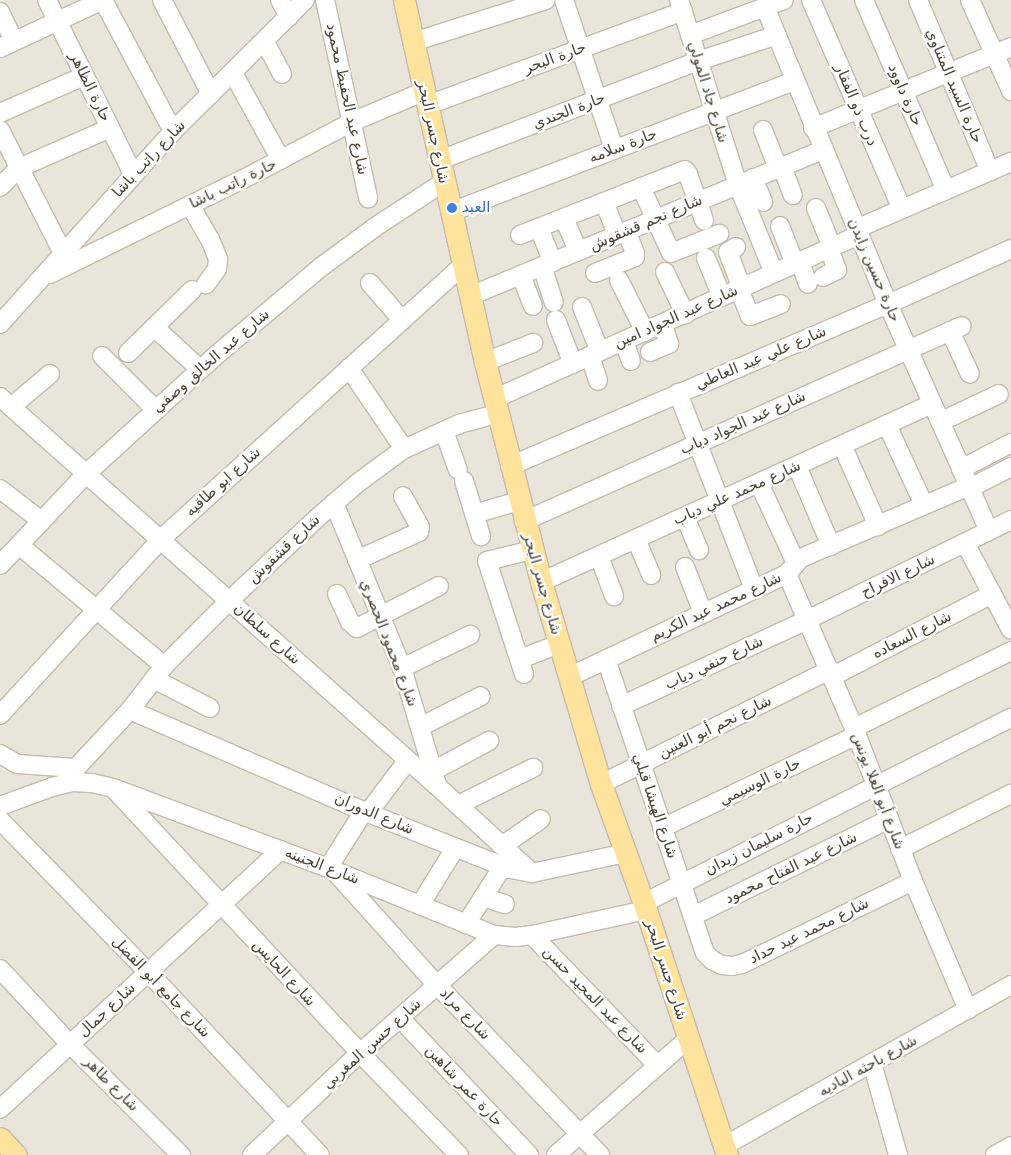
<!DOCTYPE html>
<meta charset="utf-8">
<style>
body{margin:0}
#map{position:relative;width:1011px;height:1155px;overflow:hidden;background:#f6f3ec;font-family:"DejaVu Sans",Cairo,sans-serif}
div>[style]{position:absolute}
[style*='--x']{left:calc(var(--x)*1px);top:calc(var(--y)*1px);width:calc(var(--w)*1px);rotate:calc(var(--a)*1deg)}
.residential>*{inset:0;background:#eae5da;transform-origin:0 0}
.roads{filter:drop-shadow(1px 0 #c2bbae) drop-shadow(-1px 0 #c2bbae) drop-shadow(0 1px #c2bbae) drop-shadow(0 -1px #c2bbae)}
.minor>*{height:18px;margin:-9px;padding:0 9px;transform-origin:9px;border-radius:9px;background:#fff}
.major>*{height:21px;margin:-10.5px;padding:0 10.5px;transform-origin:10.5px;border-radius:10.5px;background:#ffe39c}
.dots>*{width:14px;height:14px;translate:-50% -50%;box-sizing:border-box;border:2px solid #fff;border-radius:50%}
span{translate:-50% -50%;white-space:nowrap;text-align:center;line-height:1.15;-webkit-text-stroke:4.5px #fff;paint-order:stroke}
.street-label{font-size:15px;color:#4b4439}
.shop-label{font-size:15px;color:#366cbe}
.left{translate:0 -50%;text-align:left}
</style>
<div id="map">
<div class="residential">
<i style="left:0;top:0;width:1011px;height:1155px"></i>
</div>
<div class="roads">
<div class="minor">
<i style="--x:47;--y:0;--w:194;--a:63.7"></i>
<i style="--x:103;--y:0;--w:149;--a:61.9"></i>
<i style="--x:162;--y:0;--w:106;--a:62.5"></i>
<i style="--x:280;--y:0;--w:19;--a:62"></i>
<i style="--x:325;--y:0;--w:203;--a:77.7"></i>
<i style="--x:564;--y:0;--w:157;--a:71.4"></i>
<i style="--x:679;--y:0;--w:194;--a:72.3"></i>
<i style="--x:738;--y:185;--w:95;--a:67.8"></i>
<i style="--x:811;--y:0;--w:228;--a:66.5"></i>
<i style="--x:864;--y:0;--w:207;--a:66.7"></i>
<i style="--x:918;--y:0;--w:186;--a:67.2"></i>
<i style="--x:970;--y:0;--w:100;--a:65.7"></i>
<i style="--x:765;--y:7;--w:321;--a:67.5"></i>
<i style="--x:888;--y:304;--w:248;--a:66"></i>
<i style="--x:0;--y:12;--w:32;--a:64"></i>
<i style="--x:690;--y:35;--w:100;--a:-20.4"></i>
<i style="--x:265;--y:42;--w:36;--a:62"></i>
<i style="--x:413;--y:42;--w:139;--a:-17.5"></i>
<i style="--x:0;--y:48;--w:114;--a:-25"></i>
<i style="--x:233;--y:73;--w:99;--a:61.1"></i>
<i style="--x:428;--y:105;--w:272;--a:-20.2"></i>
<i style="--x:0;--y:113;--w:92;--a:-23.8"></i>
<i style="--x:813;--y:128;--w:214;--a:-22.2"></i>
<i style="--x:0;--y:130;--w:140;--a:62.9"></i>
<i style="--x:763;--y:130;--w:41;--a:68.5"></i>
<i style="--x:440;--y:160;--w:276;--a:-21"></i>
<i style="--x:698;--y:61;--w:83;--a:-18.2"></i>
<i style="--x:782;--y:167;--w:30;--a:69"></i>
<i style="--x:753;--y:178;--w:26;--a:67"></i>
<i style="--x:0;--y:187;--w:27;--a:-45"></i>
<i style="--x:19;--y:168;--w:99;--a:-23.7"></i>
<i style="--x:641;--y:187;--w:72;--a:65.6"></i>
<i style="--x:671;--y:253;--w:52;--a:-21.6"></i>
<i style="--x:604;--y:202;--w:35;--a:68"></i>
<i style="--x:190;--y:205;--w:39;--a:60"></i>
<i style="--x:210;--y:239;--w:22;--a:68"></i>
<i style="--x:218;--y:259;--w:10;--a:96"></i>
<i style="--x:217;--y:269;--w:19;--a:126"></i>
<i style="--x:816;--y:208;--w:42;--a:67.7"></i>
<i style="--x:451;--y:212;--w:367;--a:-20.9"></i>
<i style="--x:564;--y:218;--w:36;--a:67"></i>
<i style="--x:780;--y:226;--w:41;--a:68.5"></i>
<i style="--x:539;--y:228;--w:37;--a:68"></i>
<i style="--x:856;--y:229;--w:169;--a:-23.4"></i>
<i style="--x:520;--y:235;--w:177;--a:-21.5"></i>
<i style="--x:685;--y:170;--w:5;--a:53"></i>
<i style="--x:688;--y:174;--w:49;--a:70.8"></i>
<i style="--x:736;--y:247;--w:9;--a:148"></i>
<i style="--x:728;--y:252;--w:39;--a:69"></i>
<i style="--x:706;--y:258;--w:42;--a:67.7"></i>
<i style="--x:800;--y:262;--w:23;--a:70"></i>
<i style="--x:542;--y:266;--w:38;--a:72"></i>
<i style="--x:665;--y:272;--w:47;--a:64.5"></i>
<i style="--x:595;--y:273;--w:43;--a:-21.8"></i>
<i style="--x:635;--y:257;--w:4;--a:-90"></i>
<i style="--x:635;--y:253;--w:24;--a:-112"></i>
<i style="--x:50;--y:274;--w:231;--a:-26.2"></i>
<i style="--x:257;--y:172;--w:107;--a:-27.8"></i>
<i style="--x:352;--y:122;--w:79;--a:-23"></i>
<i style="--x:521;--y:275;--w:33;--a:69"></i>
<i style="--x:823;--y:277;--w:16;--a:-27"></i>
<i style="--x:837;--y:270;--w:23;--a:-110"></i>
<i style="--x:619;--y:280;--w:58;--a:63.4"></i>
<i style="--x:370;--y:283;--w:49;--a:49.1"></i>
<i style="--x:739;--y:289;--w:29;--a:68"></i>
<i style="--x:750;--y:316;--w:33;--a:-21"></i>
<i style="--x:470;--y:296;--w:381;--a:-22.5"></i>
<i style="--x:582;--y:307;--w:48;--a:68.2"></i>
<i style="--x:556;--y:320;--w:47;--a:68.9"></i>
<i style="--x:0;--y:324;--w:259;--a:-48.1"></i>
<i style="--x:173;--y:131;--w:186;--a:-44.8"></i>
<i style="--x:154;--y:327;--w:62;--a:42.4"></i>
<i style="--x:950;--y:331;--w:47;--a:65.1"></i>
<i style="--x:624;--y:341;--w:21;--a:71"></i>
<i style="--x:650;--y:352;--w:21;--a:-23"></i>
<i style="--x:669;--y:344;--w:21;--a:-107"></i>
<i style="--x:128;--y:353;--w:90;--a:-44.5"></i>
<i style="--x:102;--y:356;--w:76;--a:45"></i>
<i style="--x:590;--y:356;--w:26;--a:72"></i>
<i style="--x:485;--y:362;--w:52;--a:-21.6"></i>
<i style="--x:349;--y:368;--w:98;--a:55.8"></i>
<i style="--x:678;--y:393;--w:210;--a:68.8"></i>
<i style="--x:0;--y:397;--w:585;--a:41.67"></i>
<i style="--x:437;--y:786;--w:129;--a:42.5"></i>
<i style="--x:494;--y:399;--w:400;--a:-24.2"></i>
<i style="--x:11;--y:407;--w:51;--a:-40.2"></i>
<i style="--x:940;--y:422;--w:65;--a:-25.4"></i>
<i style="--x:887;--y:425;--w:88;--a:65.2"></i>
<i style="--x:444;--y:431;--w:41;--a:70.3"></i>
<i style="--x:842;--y:445;--w:89;--a:66"></i>
<i style="--x:510;--y:466;--w:411;--a:-23.2"></i>
<i style="--x:888;--y:304;--w:135;--a:-24.1"></i>
<i style="--x:797;--y:466;--w:87;--a:67"></i>
<i style="--x:961;--y:469;--w:56;--a:-27.5"></i>
<i style="--x:464;--y:481;--w:58;--a:72.8"></i>
<i style="--x:759;--y:483;--w:88;--a:65.2"></i>
<i style="--x:970;--y:488;--w:46;--a:-27.1"></i>
<i style="--x:0;--y:489;--w:51;--a:37.8"></i>
<i style="--x:334;--y:503;--w:178;--a:67.6"></i>
<i style="--x:402;--y:668;--w:122;--a:73.3"></i>
<i style="--x:474;--y:514;--w:47;--a:-16.1"></i>
<i style="--x:685;--y:517;--w:36;--a:67"></i>
<i style="--x:524;--y:521;--w:479;--a:-24"></i>
<i style="--x:636;--y:539;--w:39;--a:67"></i>
<i style="--x:965;--y:543;--w:98;--a:62.1"></i>
<i style="--x:19;--y:545;--w:189;--a:39.8"></i>
<i style="--x:599;--y:556;--w:43;--a:69.4"></i>
<i style="--x:357;--y:560;--w:68;--a:-24.3"></i>
<i style="--x:419;--y:532;--w:5;--a:-79"></i>
<i style="--x:420;--y:527;--w:35;--a:-119"></i>
<i style="--x:0;--y:565;--w:125;--a:-46.6"></i>
<i style="--x:86;--y:474;--w:173;--a:-42.4"></i>
<i style="--x:214;--y:357;--w:140;--a:-40.1"></i>
<i style="--x:321;--y:267;--w:67;--a:-36.5"></i>
<i style="--x:375;--y:227;--w:82;--a:-33.1"></i>
<i style="--x:685;--y:567;--w:49;--a:68.6"></i>
<i style="--x:787;--y:574;--w:168;--a:66.5"></i>
<i style="--x:854;--y:728;--w:164;--a:68.9"></i>
<i style="--x:913;--y:881;--w:140;--a:66.9"></i>
<i style="--x:541;--y:582;--w:430;--a:-24.5"></i>
<i style="--x:337;--y:594;--w:31;--a:65"></i>
<i style="--x:350;--y:622;--w:9;--a:41"></i>
<i style="--x:357;--y:628;--w:92;--a:-27.1"></i>
<i style="--x:520;--y:659;--w:42;--a:-21"></i>
<i style="--x:606;--y:659;--w:310;--a:71.4"></i>
<i style="--x:705;--y:953;--w:10;--a:45"></i>
<i style="--x:712;--y:960;--w:11;--a:27"></i>
<i style="--x:722;--y:965;--w:10;--a:6"></i>
<i style="--x:732;--y:966;--w:10;--a:-11"></i>
<i style="--x:742;--y:964;--w:190;--a:-25.9"></i>
<i style="--x:402;--y:668;--w:76;--a:-25.9"></i>
<i style="--x:524;--y:674;--w:119;--a:-108.1"></i>
<i style="--x:487;--y:561;--w:46;--a:-13.7"></i>
<i style="--x:833;--y:676;--w:179;--a:-27.3"></i>
<i style="--x:569;--y:677;--w:241;--a:-25.3"></i>
<i style="--x:787;--y:574;--w:21;--a:-49"></i>
<i style="--x:801;--y:558;--w:183;--a:-23.2"></i>
<i style="--x:154;--y:679;--w:63;--a:27.4"></i>
<i style="--x:621;--y:706;--w:205;--a:-24.8"></i>
<i style="--x:807;--y:620;--w:227;--a:-26.1"></i>
<i style="--x:130;--y:710;--w:259;--a:23.4"></i>
<i style="--x:368;--y:813;--w:153;--a:21.5"></i>
<i style="--x:510;--y:869;--w:22;--a:10"></i>
<i style="--x:532;--y:873;--w:96;--a:-12"></i>
<i style="--x:0;--y:715;--w:239;--a:-47.5"></i>
<i style="--x:161;--y:539;--w:408;--a:-42.2"></i>
<i style="--x:420;--y:727;--w:68;--a:-26.9"></i>
<i style="--x:854;--y:728;--w:175;--a:-26.1"></i>
<i style="--x:0;--y:754;--w:20;--a:30"></i>
<i style="--x:17;--y:764;--w:59;--a:3.9"></i>
<i style="--x:433;--y:771;--w:64;--a:-28.2"></i>
<i style="--x:72;--y:782;--w:15;--a:-74"></i>
<i style="--x:76;--y:768;--w:79;--a:-47"></i>
<i style="--x:130;--y:710;--w:56;--a:-52.3"></i>
<i style="--x:164;--y:666;--w:92;--a:-45"></i>
<i style="--x:229;--y:601;--w:121;--a:-43.3"></i>
<i style="--x:317;--y:518;--w:55;--a:-40.6"></i>
<i style="--x:359;--y:482;--w:56;--a:-36.3"></i>
<i style="--x:404;--y:449;--w:60;--a:-24.4"></i>
<i style="--x:459;--y:424;--w:39;--a:-15"></i>
<i style="--x:601;--y:784;--w:256;--a:-26.5"></i>
<i style="--x:115;--y:790;--w:359;--a:47"></i>
<i style="--x:360;--y:1053;--w:142;--a:45.9"></i>
<i style="--x:458;--y:805;--w:84;--a:-26.3"></i>
<i style="--x:0;--y:806;--w:55;--a:-20.1"></i>
<i style="--x:52;--y:787;--w:21;--a:-14"></i>
<i style="--x:72;--y:782;--w:20;--a:3"></i>
<i style="--x:92;--y:783;--w:22;--a:13"></i>
<i style="--x:113;--y:788;--w:235;--a:20.4"></i>
<i style="--x:333;--y:870;--w:174;--a:22"></i>
<i style="--x:494;--y:935;--w:22;--a:5"></i>
<i style="--x:516;--y:937;--w:16;--a:-7"></i>
<i style="--x:532;--y:935;--w:117;--a:-12.4"></i>
<i style="--x:368;--y:813;--w:66;--a:-53"></i>
<i style="--x:0;--y:820;--w:212;--a:45.8"></i>
<i style="--x:148;--y:972;--w:251;--a:46.8"></i>
<i style="--x:662;--y:828;--w:216;--a:-25.5"></i>
<i style="--x:502;--y:846;--w:47;--a:-34.7"></i>
<i style="--x:900;--y:849;--w:124;--a:-26.4"></i>
<i style="--x:328;--y:868;--w:67;--a:-57.7"></i>
<i style="--x:337;--y:874;--w:149;--a:48"></i>
<i style="--x:437;--y:985;--w:236;--a:46.2"></i>
<i style="--x:483;--y:897;--w:23;--a:18"></i>
<i style="--x:644;--y:903;--w:411;--a:-26.8"></i>
<i style="--x:420;--y:905;--w:67;--a:-58.4"></i>
<i style="--x:693;--y:916;--w:219;--a:-26.3"></i>
<i style="--x:466;--y:924;--w:69;--a:-57.5"></i>
<i style="--x:532;--y:935;--w:180;--a:46.1"></i>
<i style="--x:0;--y:969;--w:103;--a:47"></i>
<i style="--x:70;--y:1044;--w:157;--a:45"></i>
<i style="--x:400;--y:1018;--w:188;--a:46.7"></i>
<i style="--x:872;--y:1063;--w:96;--a:74.2"></i>
<i style="--x:0;--y:1109;--w:382;--a:-42.7"></i>
<i style="--x:724;--y:1146;--w:329;--a:-29.3"></i>
<i style="--x:252;--y:1155;--w:149;--a:-43.4"></i>
<i style="--x:360;--y:1053;--w:179;--a:-41.4"></i>
<i style="--x:556;--y:1155;--w:176;--a:-41.3"></i>
<i style="--x:995;--y:1155;--w:18;--a:-29"></i>
</div>
<div class="major">
<i style="--x:404;--y:0;--w:371;--a:77.4"></i>
<i style="--x:485;--y:362;--w:227;--a:75.7"></i>
<i style="--x:541;--y:582;--w:211;--a:73.5"></i>
<i style="--x:601;--y:784;--w:134;--a:70.3"></i>
<i style="--x:646;--y:910;--w:258;--a:71.7"></i>
<i style="--x:0;--y:1138;--w:23;--a:47"></i>
</div>
</div>
<div class="dots">
<i style="left:452px;top:208px;background:#3f7fe0"></i>
</div>
<div class="street-label">
<span style="left:555px;top:58px;rotate:-20deg">حارة البحر</span>
<span style="left:954px;top:86px;rotate:67deg">حارة السيد المتناوي</span>
<span style="left:90px;top:87px;rotate:64deg">حارة الظاهر</span>
<span style="left:708px;top:92px;rotate:73deg">شارع جاد المولي</span>
<span style="left:905px;top:95px;rotate:67deg">حارة داوود</span>
<span style="left:347px;top:99px;rotate:78deg">شارع عبد الحفيظ محمود</span>
<span style="left:856px;top:105px;rotate:67deg">درب ذو الفقار</span>
<span style="left:569px;top:111px;rotate:-21deg">حارة الجندي</span>
<span style="left:433px;top:132px;rotate:78deg">شارع جسر البحر</span>
<span style="left:623px;top:146px;rotate:-21deg">حارة سلامه</span>
<span style="left:149px;top:159px;rotate:-47deg">شارع راتب باشا</span>
<span style="left:233px;top:184px;rotate:-26deg">حارة راتب باشا</span>
<span style="left:646px;top:223px;rotate:-23deg">شارع نجم قشقوش</span>
<span style="left:874px;top:270px;rotate:67deg">حارة حسين زايدن</span>
<span style="left:676px;top:317px;rotate:-24deg">شارع عبد الجواد امين</span>
<span style="left:761px;top:358px;rotate:-23deg">شارع علي عبد العاطي</span>
<span style="left:211px;top:361px;rotate:-41deg">شارع عبد الخالق وصفي</span>
<span style="left:743px;top:423px;rotate:-24deg">شارع عبد الجواد دياب</span>
<span style="left:223px;top:482px;rotate:-42deg">شارع ابو طاقيه</span>
<span style="left:737px;top:493px;rotate:-24deg">شارع محمد علي دياب</span>
<span style="left:284px;top:549px;rotate:-43deg">شارع قشقوش</span>
<span style="left:898px;top:576px;rotate:-26deg">شارع الافراح</span>
<span style="left:542px;top:584px;rotate:74deg">شارع جسر البحر</span>
<span style="left:716px;top:607px;rotate:-25deg">شارع محمد عبد الكريم</span>
<span style="left:267px;top:634px;rotate:42deg">شارع سلطان</span>
<span style="left:912px;top:635px;rotate:-27deg">شارع السعاده</span>
<span style="left:389px;top:643px;rotate:69deg">شارع محمود الحصري</span>
<span style="left:714px;top:663px;rotate:-25deg">شارع حنفي دياب</span>
<span style="left:715px;top:727px;rotate:-26deg">شارع نجم أبو العنين</span>
<span style="left:760px;top:782px;rotate:-26deg">حارة الوسيمي</span>
<span style="left:878px;top:791px;rotate:69deg">شارع أبو العلا يونس</span>
<span style="left:655px;top:806px;rotate:71deg">شارع الهيشا قبلي</span>
<span style="left:374px;top:814px;rotate:23deg">شارع الدوران</span>
<span style="left:759px;top:844px;rotate:-27deg">حارة سليمان زيدان</span>
<span style="left:322px;top:866px;rotate:21deg">شارع الجنينه</span>
<span style="left:791px;top:868px;rotate:-26deg">شارع عبد الفتاح محمود</span>
<span style="left:809px;top:931px;rotate:-26deg">شارع محمد عيد حداد</span>
<span style="left:666px;top:970px;rotate:72deg">شارع جسر البحر</span>
<span style="left:284px;top:973px;rotate:47deg">شارع الحايس</span>
<span style="left:161px;top:987px;rotate:46deg">شارع جامع أبو الفضل</span>
<span style="left:595px;top:1000px;rotate:46deg">شارع عبد المجيد حسن</span>
<span style="left:107px;top:1010px;rotate:-43deg">شارع جمال</span>
<span style="left:465px;top:1014px;rotate:46deg">شارع مراد</span>
<span style="left:372px;top:1044px;rotate:-42deg">شارع حسن المغربي</span>
<span style="left:868px;top:1066px;rotate:-29deg">شارع باحثه الباديه</span>
<span style="left:111px;top:1084px;rotate:45deg">شارع طاهر</span>
<span style="left:464px;top:1086px;rotate:47deg">حارة عمر شاهين</span>
</div>
<div class="shop-label">
<span class="left" style="left:462px;top:208px">العبد</span>
</div>
</div>
